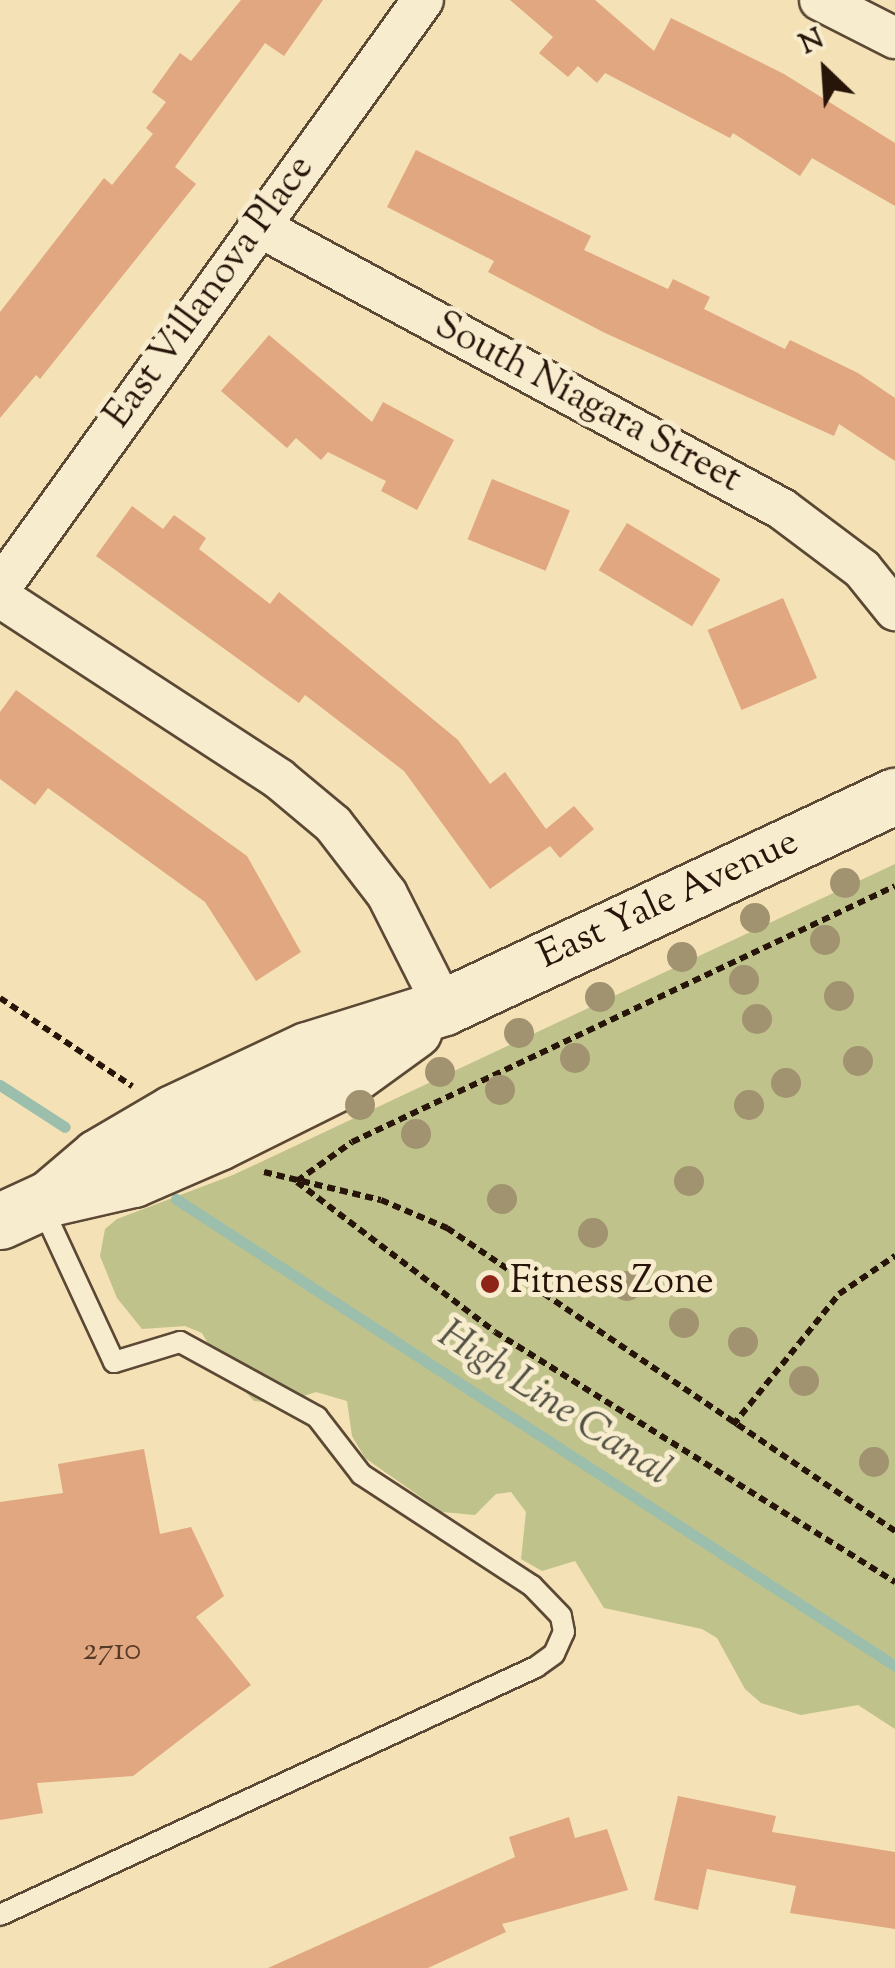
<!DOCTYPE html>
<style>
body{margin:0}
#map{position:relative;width:895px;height:1968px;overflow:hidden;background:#f4e1b5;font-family:"Sorts Mill Goudy",serif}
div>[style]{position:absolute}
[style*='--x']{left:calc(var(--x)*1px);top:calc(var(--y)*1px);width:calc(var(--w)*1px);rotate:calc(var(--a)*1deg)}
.green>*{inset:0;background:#bfc28b}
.stream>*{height:11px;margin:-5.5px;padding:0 5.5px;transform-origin:5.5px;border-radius:5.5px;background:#9cbead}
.building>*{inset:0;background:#e0a781;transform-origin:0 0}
.path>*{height:6px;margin-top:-3px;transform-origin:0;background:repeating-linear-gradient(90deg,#28150a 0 8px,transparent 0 13px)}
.roads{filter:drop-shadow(2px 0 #5b4835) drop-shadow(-2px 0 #5b4835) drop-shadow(0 2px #5b4835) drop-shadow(0 -2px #5b4835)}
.service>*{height:20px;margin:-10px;padding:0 10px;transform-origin:10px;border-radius:10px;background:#f8eccf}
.minor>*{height:40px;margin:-20px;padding:0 20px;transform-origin:20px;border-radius:20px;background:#f8eccf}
.secondary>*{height:55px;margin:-27.5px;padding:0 27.5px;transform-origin:27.5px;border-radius:27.5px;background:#f8eccf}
.trees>*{width:30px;height:30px;margin:-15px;border-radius:50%;background:#a19270}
.dots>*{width:28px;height:28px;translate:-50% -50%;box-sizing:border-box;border:5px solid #f8eccf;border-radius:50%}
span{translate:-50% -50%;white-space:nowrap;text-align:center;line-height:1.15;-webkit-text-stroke:10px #f8eccf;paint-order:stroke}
.number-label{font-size:32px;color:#563a28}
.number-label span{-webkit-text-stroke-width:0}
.street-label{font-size:38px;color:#28150a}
.poi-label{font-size:38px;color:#28150a}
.left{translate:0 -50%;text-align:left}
.water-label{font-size:40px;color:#515043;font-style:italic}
.north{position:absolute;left:775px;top:20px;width:100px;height:100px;-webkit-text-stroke:8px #f8eccf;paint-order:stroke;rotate:335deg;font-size:28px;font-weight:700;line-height:40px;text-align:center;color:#28150a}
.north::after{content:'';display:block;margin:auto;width:35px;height:45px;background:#28150a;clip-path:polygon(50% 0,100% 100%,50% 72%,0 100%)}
</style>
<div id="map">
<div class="green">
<i style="clip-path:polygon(895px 864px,895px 1729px,858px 1705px,801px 1715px,761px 1703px,745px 1689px,717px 1638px,702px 1629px,604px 1608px,575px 1561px,542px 1571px,521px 1559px,526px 1512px,511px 1492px,496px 1494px,475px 1515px,442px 1512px,365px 1458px,352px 1436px,347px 1401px,316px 1392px,280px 1404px,254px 1401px,221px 1366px,202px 1333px,185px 1326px,142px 1329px,117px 1298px,100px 1256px,105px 1229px,117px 1219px,233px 1175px)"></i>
</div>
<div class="stream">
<i style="--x:0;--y:1085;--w:77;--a:32.9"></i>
<i style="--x:176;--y:1199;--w:857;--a:33"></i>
</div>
<div class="building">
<i style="clip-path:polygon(241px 0,323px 0,284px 56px,265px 43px,175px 167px,196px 184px,40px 379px,36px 375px,0 418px,0 312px,104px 178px,112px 185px,153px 134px,146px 128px,166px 102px,152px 92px,180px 53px,191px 61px)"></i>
<i style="clip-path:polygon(510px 0,595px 0,654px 51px,671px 18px,784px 74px,895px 143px,895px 206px,812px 158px,800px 176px,733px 133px,730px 138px,605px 73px,597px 83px,578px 66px,568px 77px,539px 53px,553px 37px)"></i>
<i style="clip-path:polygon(416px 150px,591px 236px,584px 250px,668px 289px,673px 279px,710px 297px,704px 309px,785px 349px,790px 340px,858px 373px,895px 398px,895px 461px,839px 424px,834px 436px,605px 333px,488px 272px,494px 261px,387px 207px)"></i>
<i style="clip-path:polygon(269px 335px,372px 422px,383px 402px,454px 440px,417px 510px,381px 491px,386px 481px,328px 452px,321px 460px,296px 438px,287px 448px,221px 391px)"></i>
<i style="left:492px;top:479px;width:84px;height:65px;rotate:22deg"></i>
<i style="clip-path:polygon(132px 506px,163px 529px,174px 515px,206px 538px,199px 549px,270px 604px,279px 592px,458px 740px,490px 784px,505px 772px,546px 829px,574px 806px,594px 829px,560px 858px,550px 846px,490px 889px,404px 771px,305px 695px,299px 703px,96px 556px)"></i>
<i style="left:627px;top:523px;width:109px;height:55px;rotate:31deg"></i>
<i style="left:783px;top:598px;width:87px;height:82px;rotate:67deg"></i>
<i style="clip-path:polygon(16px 690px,247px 856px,301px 952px,256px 981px,205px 902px,48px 788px,35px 805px,0 779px,0 712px)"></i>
<i style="clip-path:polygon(144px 1449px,160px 1534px,191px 1527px,224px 1596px,196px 1617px,251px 1685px,133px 1776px,37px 1783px,43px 1813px,0 1820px,0 1502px,63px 1493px,58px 1464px)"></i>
<i style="clip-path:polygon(678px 1796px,776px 1816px,772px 1832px,895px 1852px,895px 1929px,790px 1913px,796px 1886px,707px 1869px,698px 1910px,654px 1900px)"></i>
<i style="clip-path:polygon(569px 1817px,575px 1838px,607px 1829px,628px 1890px,502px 1924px,506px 1932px,428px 1968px,268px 1968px,515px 1857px,509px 1837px)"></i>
</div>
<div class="path">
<i style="--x:0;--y:998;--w:159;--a:33.7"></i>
<i style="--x:264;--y:1172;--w:120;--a:13.5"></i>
<i style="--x:381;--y:1200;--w:72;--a:23"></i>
<i style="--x:447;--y:1228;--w:541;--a:34.07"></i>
<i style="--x:297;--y:1181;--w:67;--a:-35.3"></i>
<i style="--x:352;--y:1142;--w:600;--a:-25.24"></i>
<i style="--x:297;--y:1182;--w:248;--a:37.1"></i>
<i style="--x:495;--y:1332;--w:472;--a:32"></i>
<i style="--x:733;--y:1425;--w:169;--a:-51"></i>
<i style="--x:839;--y:1294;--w:68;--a:-34.2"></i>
</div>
<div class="roads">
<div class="service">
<i style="--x:0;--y:1915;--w:591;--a:-24.83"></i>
<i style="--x:536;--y:1667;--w:22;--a:-36"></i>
<i style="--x:554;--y:1654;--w:24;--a:-66"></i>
<i style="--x:564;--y:1632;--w:16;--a:-101"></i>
<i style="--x:561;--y:1616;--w:42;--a:-134"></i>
<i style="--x:532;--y:1586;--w:204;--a:-146.8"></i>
<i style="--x:361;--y:1474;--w:72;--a:-127.7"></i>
<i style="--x:317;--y:1417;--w:156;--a:-151.3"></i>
<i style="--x:180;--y:1342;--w:69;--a:163.1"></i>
<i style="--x:114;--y:1362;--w:173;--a:-114.9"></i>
</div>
<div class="minor">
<i style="--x:820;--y:0;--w:84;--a:26.9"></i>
<i style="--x:258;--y:226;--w:596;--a:28.37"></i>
<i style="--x:782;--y:509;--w:100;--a:36.9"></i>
<i style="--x:862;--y:569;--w:53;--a:51.2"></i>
<i style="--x:0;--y:588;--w:724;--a:-54.27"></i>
<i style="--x:0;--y:597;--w:333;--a:33.1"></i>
<i style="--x:279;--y:779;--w:70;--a:39.8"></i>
<i style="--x:333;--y:824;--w:88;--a:52.4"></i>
<i style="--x:387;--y:894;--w:127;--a:63.2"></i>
</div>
<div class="secondary">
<i style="--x:50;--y:1198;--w:63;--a:-40.5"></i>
<i style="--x:98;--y:1157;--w:87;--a:-30.4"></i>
<i style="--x:173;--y:1113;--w:148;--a:-25.2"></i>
<i style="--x:307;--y:1050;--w:144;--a:-17.4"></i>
<i style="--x:444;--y:1007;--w:498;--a:-25.1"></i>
<i style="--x:0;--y:1221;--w:55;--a:-24.7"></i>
<i style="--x:50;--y:1198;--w:85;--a:-12.9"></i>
<i style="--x:133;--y:1179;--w:93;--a:-23.5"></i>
<i style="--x:218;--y:1142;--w:146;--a:-26.4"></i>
<i style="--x:349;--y:1077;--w:80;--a:-35.9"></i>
</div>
</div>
<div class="trees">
<i style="left:845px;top:883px"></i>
<i style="left:755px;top:918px"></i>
<i style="left:825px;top:940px"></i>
<i style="left:682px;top:957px"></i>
<i style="left:744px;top:980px"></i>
<i style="left:839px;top:996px"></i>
<i style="left:600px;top:997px"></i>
<i style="left:757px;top:1019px"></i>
<i style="left:519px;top:1033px"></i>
<i style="left:575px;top:1058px"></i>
<i style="left:858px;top:1061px"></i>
<i style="left:440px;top:1072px"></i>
<i style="left:786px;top:1083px"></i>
<i style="left:500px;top:1090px"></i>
<i style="left:360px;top:1105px"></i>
<i style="left:749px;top:1105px"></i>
<i style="left:416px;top:1134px"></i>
<i style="left:689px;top:1181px"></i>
<i style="left:502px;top:1199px"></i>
<i style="left:593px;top:1233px"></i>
<i style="left:627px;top:1286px"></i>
<i style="left:684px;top:1323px"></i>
<i style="left:743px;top:1342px"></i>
<i style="left:804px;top:1381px"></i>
<i style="left:874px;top:1462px"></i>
</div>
<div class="dots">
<i style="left:490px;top:1284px;background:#8f2418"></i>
</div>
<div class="number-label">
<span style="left:112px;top:1651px">2710</span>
</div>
<div class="street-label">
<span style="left:211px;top:293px;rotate:-54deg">East Villanova Place</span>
<span style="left:587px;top:404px;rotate:28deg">South Niagara Street</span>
<span style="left:669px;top:901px;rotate:-25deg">East Yale Avenue</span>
</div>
<div class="poi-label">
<span class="left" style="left:510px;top:1284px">Fitness Zone</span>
</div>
<div class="water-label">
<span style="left:553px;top:1405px;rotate:33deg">High Line Canal</span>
</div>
<div class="north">N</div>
</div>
